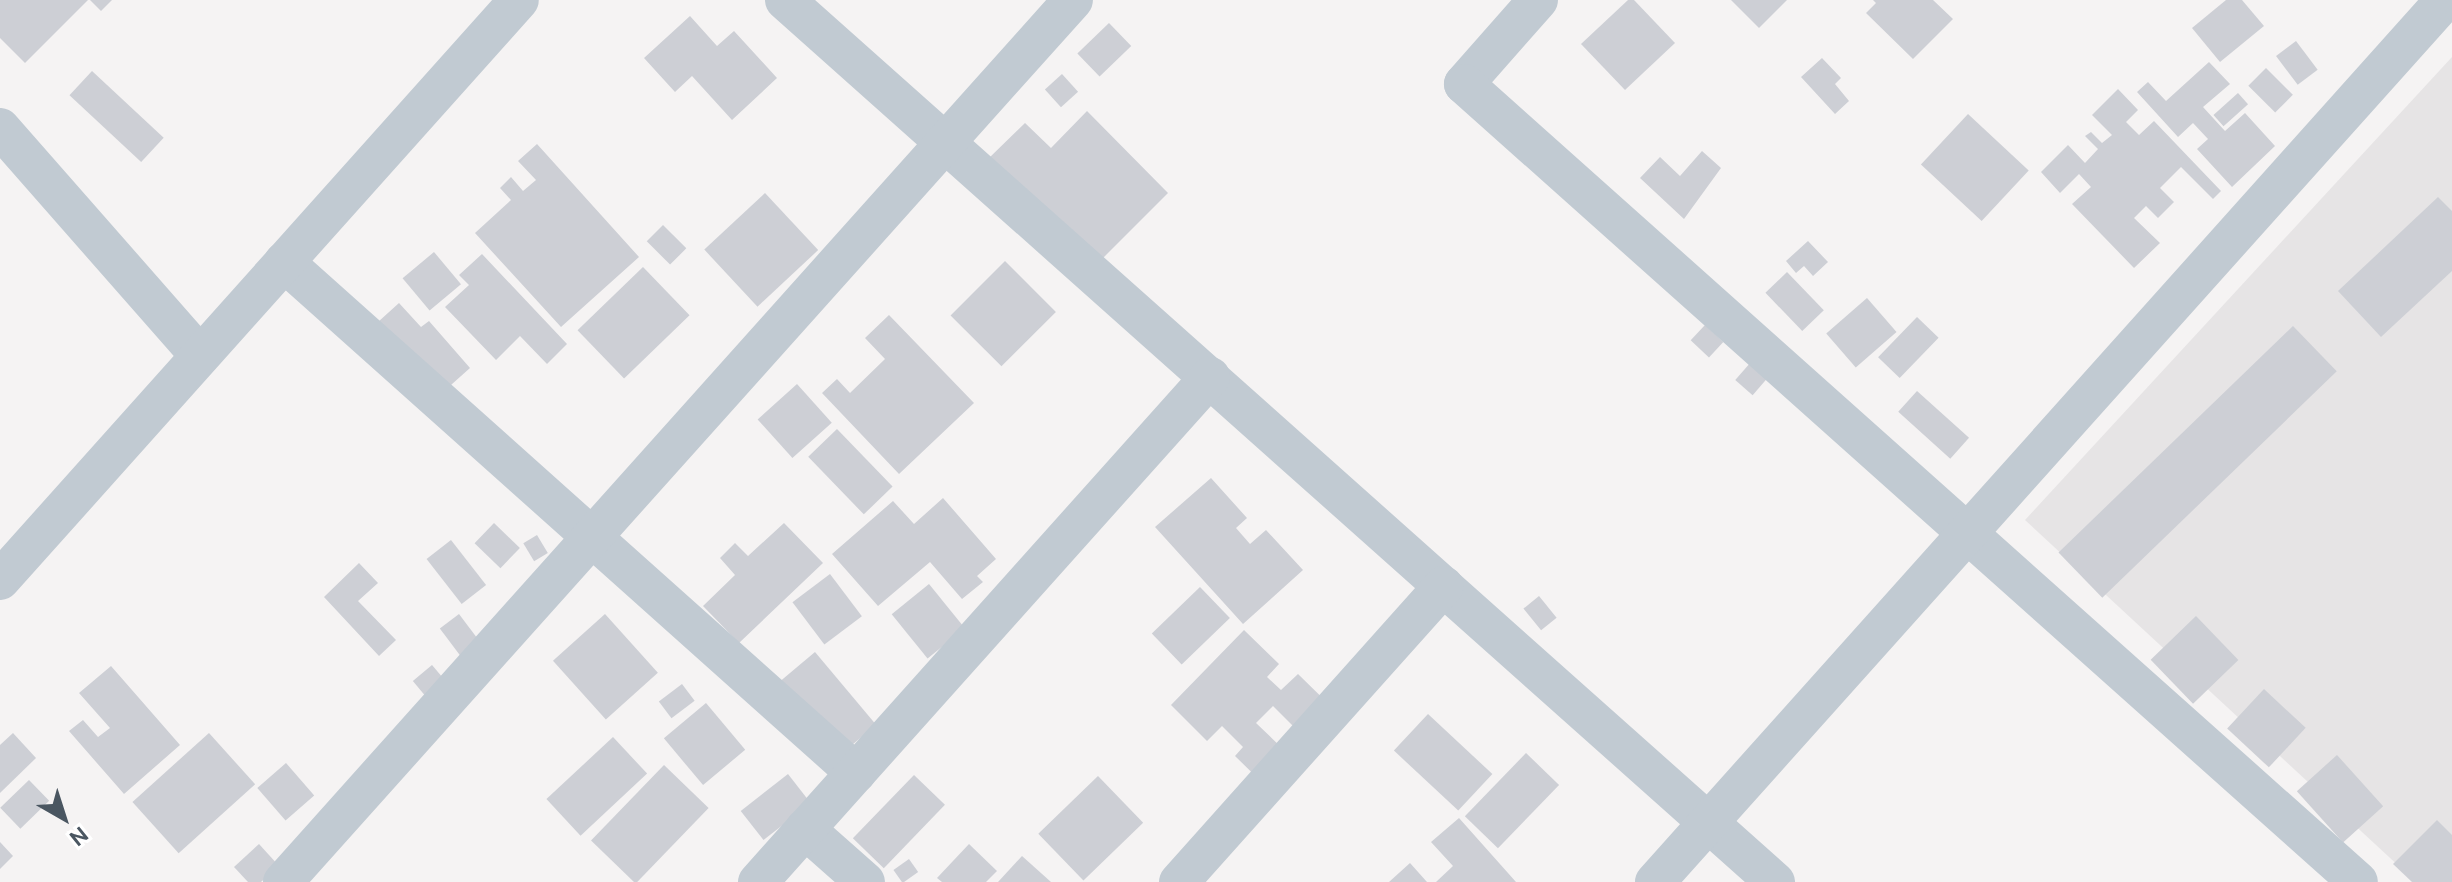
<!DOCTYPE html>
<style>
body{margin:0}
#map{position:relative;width:2452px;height:882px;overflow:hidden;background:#f5f3f3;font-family:Ubuntu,sans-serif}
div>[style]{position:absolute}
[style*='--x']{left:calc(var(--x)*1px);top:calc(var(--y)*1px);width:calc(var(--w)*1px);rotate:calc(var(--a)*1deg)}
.education>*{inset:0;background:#e6e4e5}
.building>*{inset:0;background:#cdcfd5;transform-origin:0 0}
.minor>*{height:40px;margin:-20px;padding:0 20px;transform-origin:20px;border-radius:20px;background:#c1cad2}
span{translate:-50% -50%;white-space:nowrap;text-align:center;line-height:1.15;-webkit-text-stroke:7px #fff;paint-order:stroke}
.north{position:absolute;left:24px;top:778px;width:80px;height:80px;-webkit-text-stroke:6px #fff;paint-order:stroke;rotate:141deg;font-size:22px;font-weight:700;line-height:32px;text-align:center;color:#4a5661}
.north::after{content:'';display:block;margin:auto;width:28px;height:36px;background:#4a5661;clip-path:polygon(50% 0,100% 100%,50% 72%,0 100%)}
</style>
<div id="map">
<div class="education">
<i style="clip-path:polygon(2452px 57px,2452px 882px,2416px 882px,2025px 520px)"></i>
</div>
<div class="building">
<i style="clip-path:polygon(0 0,88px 0,25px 63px,0 38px)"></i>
<i style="clip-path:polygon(90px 0,112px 0,101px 11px)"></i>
<i style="clip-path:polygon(1628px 0,1634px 0,1675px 43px,1625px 90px,1581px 44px)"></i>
<i style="clip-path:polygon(1731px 0,1787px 0,1759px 28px)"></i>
<i style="clip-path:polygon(1873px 0,1933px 0,1953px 19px,1913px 59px,1866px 13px,1876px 3px)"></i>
<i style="clip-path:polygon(2226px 0,2242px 0,2264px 26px,2220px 62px,2192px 28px)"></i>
<i style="clip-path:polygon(690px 16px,717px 46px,734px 31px,777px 78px,732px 120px,692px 76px,675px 92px,644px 58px)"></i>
<i style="left:1109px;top:23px;width:32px;height:44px;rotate:46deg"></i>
<i style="left:2296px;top:41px;width:36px;height:25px;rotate:53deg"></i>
<i style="clip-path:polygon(1822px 58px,1841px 78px,1835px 84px,1849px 101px,1835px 114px,1801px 77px)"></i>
<i style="clip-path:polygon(2209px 62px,2230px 84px,2203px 107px,2225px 131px,2245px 113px,2275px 146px,2232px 187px,2197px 149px,2208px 139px,2193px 123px,2178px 137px,2137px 92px,2148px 82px,2166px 101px)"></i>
<i style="left:2266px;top:68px;width:38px;height:25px;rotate:45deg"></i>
<i style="left:92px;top:71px;width:98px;height:33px;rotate:43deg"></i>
<i style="left:1062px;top:74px;width:24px;height:23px;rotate:48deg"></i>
<i style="clip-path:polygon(2118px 89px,2138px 110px,2126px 122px,2139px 135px,2154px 121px,2221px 191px,2213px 199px,2181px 167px,2160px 188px,2174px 202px,2158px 218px,2146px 206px,2134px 218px,2160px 243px,2134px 268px,2072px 204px,2091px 187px,2079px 174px,2060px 193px,2041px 172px,2068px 145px,2085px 163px,2098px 149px,2085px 136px,2091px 132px,2102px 143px,2112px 135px,2092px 115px)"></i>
<i style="left:2238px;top:93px;width:15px;height:33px;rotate:48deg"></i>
<i style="clip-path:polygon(1087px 111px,1168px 193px,1100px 261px,988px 159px,1025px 123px,1051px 148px)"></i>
<i style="left:1968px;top:114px;width:83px;height:69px;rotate:43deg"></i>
<i style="clip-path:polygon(537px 144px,639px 257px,561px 327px,475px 233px,511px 200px,500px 188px,511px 177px,523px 191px,536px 180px,518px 161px)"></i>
<i style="clip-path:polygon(1702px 151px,1721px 168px,1684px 219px,1640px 178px,1660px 157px,1680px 176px)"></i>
<i style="left:765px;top:193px;width:78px;height:83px;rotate:47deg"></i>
<i style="clip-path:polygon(2438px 197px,2452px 211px,2452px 271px,2381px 337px,2338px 291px)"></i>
<i style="left:663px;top:225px;width:33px;height:23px;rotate:45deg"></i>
<i style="clip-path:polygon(1808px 241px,1828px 262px,1813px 276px,1804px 266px,1796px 273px,1786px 261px)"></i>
<i style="left:434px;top:252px;width:42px;height:41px;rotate:50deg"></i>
<i style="clip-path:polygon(482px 254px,567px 344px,547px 364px,520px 336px,496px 360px,445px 307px,469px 285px,459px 275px)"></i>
<i style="left:1005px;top:261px;width:72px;height:77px;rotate:45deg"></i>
<i style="left:643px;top:267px;width:67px;height:91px;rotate:46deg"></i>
<i style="left:1787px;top:272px;width:53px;height:30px;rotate:46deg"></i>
<i style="left:1867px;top:298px;width:45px;height:54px;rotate:49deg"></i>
<i style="clip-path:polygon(399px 303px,421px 327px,429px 321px,470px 368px,442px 393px,378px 322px)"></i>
<i style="clip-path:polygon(889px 315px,974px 403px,899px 474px,822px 393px,837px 379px,850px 393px,885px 359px,865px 338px)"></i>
<i style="left:1917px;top:317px;width:30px;height:56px;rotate:44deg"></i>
<i style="left:1705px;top:325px;width:25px;height:21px;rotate:43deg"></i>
<i style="left:2293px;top:326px;width:63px;height:326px;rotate:46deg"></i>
<i style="left:1751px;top:362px;width:23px;height:24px;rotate:41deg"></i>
<i style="left:797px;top:384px;width:52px;height:53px;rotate:48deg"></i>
<i style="left:1917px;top:391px;width:70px;height:28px;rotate:42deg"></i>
<i style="left:837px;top:429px;width:80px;height:40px;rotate:46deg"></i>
<i style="clip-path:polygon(1211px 478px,1247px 518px,1236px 528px,1250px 544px,1266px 530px,1303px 570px,1243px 624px,1155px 527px)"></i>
<i style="clip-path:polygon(943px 498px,996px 559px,977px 576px,983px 582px,962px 599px,930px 562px,878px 606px,832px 554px,893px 501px,914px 524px)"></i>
<i style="left:494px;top:523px;width:36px;height:28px;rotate:44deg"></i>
<i style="clip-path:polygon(784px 523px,823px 563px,739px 643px,703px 606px,735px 575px,720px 558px,735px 543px,748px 556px)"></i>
<i style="left:537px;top:535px;width:21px;height:16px;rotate:59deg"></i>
<i style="left:451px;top:540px;width:57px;height:31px;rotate:52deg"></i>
<i style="clip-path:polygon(359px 563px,378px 583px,358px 601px,396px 640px,379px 656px,324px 597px)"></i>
<i style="left:830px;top:574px;width:53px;height:47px;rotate:53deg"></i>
<i style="left:929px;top:584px;width:57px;height:48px;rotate:51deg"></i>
<i style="left:1200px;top:587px;width:43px;height:67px;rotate:46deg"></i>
<i style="left:1539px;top:596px;width:28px;height:20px;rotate:51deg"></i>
<i style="left:459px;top:614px;width:35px;height:24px;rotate:53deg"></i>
<i style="left:605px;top:614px;width:79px;height:70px;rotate:48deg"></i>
<i style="left:2196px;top:616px;width:61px;height:63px;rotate:46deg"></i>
<i style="clip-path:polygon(1244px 630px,1279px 664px,1267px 677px,1281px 690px,1298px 674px,1346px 721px,1317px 750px,1273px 706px,1256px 723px,1305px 770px,1278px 798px,1235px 756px,1243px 747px,1222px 726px,1207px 741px,1171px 705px)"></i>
<i style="left:815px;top:652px;width:95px;height:54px;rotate:50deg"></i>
<i style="left:432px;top:665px;width:23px;height:25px;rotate:50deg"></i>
<i style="clip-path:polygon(111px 666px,180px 745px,124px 794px,69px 731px,83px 720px,98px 737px,110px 728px,79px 693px)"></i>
<i style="left:682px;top:684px;width:21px;height:29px;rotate:53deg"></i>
<i style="left:2264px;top:689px;width:57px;height:54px;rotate:43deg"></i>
<i style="left:706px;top:703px;width:61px;height:55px;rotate:50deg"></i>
<i style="left:1428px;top:714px;width:88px;height:50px;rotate:43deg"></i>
<i style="clip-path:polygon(13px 733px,36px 758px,0 793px,0 745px)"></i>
<i style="left:209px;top:733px;width:69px;height:103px;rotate:48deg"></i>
<i style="left:613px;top:737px;width:50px;height:91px;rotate:47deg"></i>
<i style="left:1526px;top:753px;width:46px;height:88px;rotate:44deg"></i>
<i style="left:2337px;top:755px;width:69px;height:54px;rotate:48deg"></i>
<i style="left:286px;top:763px;width:43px;height:38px;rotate:49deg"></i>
<i style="left:664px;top:765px;width:62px;height:105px;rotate:44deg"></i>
<i style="left:788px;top:774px;width:37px;height:60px;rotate:52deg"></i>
<i style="left:914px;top:775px;width:43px;height:88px;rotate:44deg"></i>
<i style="left:1098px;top:776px;width:65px;height:83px;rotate:46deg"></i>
<i style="left:29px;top:780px;width:29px;height:40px;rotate:46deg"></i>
<i style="clip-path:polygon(1459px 818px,1516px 882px,1436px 882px,1453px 866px,1431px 842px)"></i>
<i style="clip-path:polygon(2437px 820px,2452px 835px,2452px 882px,2412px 882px,2393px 864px)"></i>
<i style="clip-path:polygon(0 842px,13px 856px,0 869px)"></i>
<i style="clip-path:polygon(259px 844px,279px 866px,261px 882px,248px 882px,234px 867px)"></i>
<i style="clip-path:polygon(969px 844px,997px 871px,986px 882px,942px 882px,937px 878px)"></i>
<i style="clip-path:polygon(1022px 856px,1051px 882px,998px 882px)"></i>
<i style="left:909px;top:859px;width:16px;height:19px;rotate:55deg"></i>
<i style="clip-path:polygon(1410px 863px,1427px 882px,1389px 882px)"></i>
</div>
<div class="minor">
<i style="--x:785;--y:0;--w:1326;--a:41.7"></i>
<i style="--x:1538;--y:0;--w:112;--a:131.4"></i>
<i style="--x:1464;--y:84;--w:1198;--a:41.75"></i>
<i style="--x:0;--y:128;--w:303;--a:48.7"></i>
<i style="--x:284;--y:262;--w:767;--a:41.78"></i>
<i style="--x:0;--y:580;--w:778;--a:-48.18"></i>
<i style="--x:805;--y:829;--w:80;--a:41.5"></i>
<i style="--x:283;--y:882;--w:1184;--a:-48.15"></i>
<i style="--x:758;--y:882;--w:678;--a:-48.17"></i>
<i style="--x:1179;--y:882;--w:397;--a:-48.2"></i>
<i style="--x:1655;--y:882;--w:1184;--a:-48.15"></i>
</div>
<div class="north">N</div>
</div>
